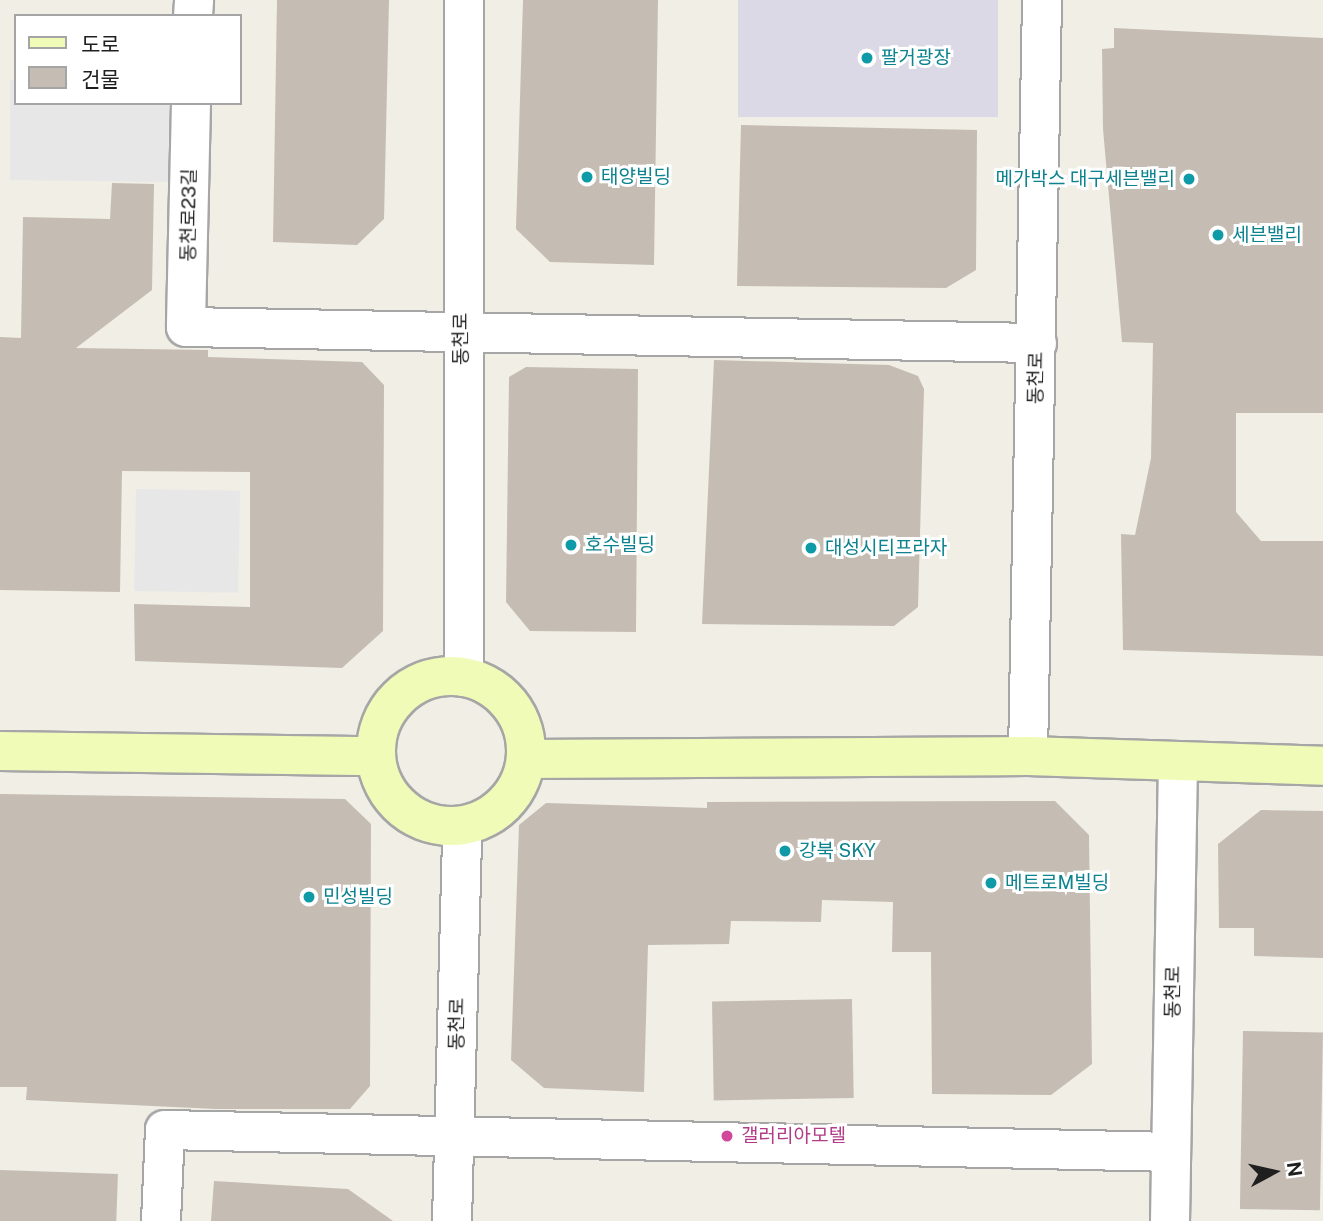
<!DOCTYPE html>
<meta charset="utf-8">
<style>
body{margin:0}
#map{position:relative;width:1323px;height:1221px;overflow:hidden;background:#f0eee5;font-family:"Public Sans","Noto Sans KR",sans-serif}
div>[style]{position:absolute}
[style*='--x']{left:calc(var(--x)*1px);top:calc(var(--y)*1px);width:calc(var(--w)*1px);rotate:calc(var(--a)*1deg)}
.parking>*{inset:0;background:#e7e7e7;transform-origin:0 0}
.plaza>*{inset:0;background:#dbd9e6;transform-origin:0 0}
.building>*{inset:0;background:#c5bdb4;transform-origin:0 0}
.roads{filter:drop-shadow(2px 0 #a6a6a6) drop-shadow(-2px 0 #a6a6a6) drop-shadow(0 2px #a6a6a6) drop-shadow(0 -2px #a6a6a6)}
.street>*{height:38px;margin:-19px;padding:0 19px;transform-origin:19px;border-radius:19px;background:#fff}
.secondary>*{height:38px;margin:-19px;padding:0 19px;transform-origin:19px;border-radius:19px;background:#f0fbb8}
.secondary>.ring{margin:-19px;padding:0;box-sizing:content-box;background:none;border:38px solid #f0fbb8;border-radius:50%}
.dots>*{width:19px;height:19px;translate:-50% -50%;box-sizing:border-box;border:4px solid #fff;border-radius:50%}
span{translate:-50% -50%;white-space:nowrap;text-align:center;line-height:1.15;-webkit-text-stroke:6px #fff;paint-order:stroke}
.culture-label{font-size:19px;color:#0d838f}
.left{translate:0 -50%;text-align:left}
.right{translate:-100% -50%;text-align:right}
.street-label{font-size:19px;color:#1f1f1f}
.hotel-label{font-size:19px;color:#b23c85}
.legend{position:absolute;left:14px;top:14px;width:228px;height:91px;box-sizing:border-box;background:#fff;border:2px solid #a5a5a5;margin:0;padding:9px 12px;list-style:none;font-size:21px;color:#1f1f1f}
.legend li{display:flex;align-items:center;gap:14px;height:35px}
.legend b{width:35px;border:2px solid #a5a5a5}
.north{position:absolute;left:1239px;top:1137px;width:70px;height:70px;-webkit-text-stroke:5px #fff;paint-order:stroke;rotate:82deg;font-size:19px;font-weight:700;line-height:28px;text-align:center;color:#1f1f1f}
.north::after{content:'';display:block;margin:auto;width:24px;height:32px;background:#1f1f1f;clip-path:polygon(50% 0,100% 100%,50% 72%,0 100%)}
</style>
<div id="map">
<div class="parking">
<i style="clip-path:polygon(10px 80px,16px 80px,16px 103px,169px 103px,168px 182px,10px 180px)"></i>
<i style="left:136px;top:489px;width:104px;height:102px;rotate:1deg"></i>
</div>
<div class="plaza">
<i style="left:738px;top:0;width:260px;height:117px"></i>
</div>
<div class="building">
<i style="clip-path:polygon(277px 0,389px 0,384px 219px,357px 245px,273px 242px)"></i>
<i style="clip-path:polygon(523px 0,658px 0,654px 265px,550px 262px,516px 229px)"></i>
<i style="clip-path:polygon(1114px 28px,1323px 38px,1323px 413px,1236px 413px,1236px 512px,1261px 541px,1323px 541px,1323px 656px,1123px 650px,1121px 534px,1135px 535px,1151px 458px,1153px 343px,1122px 342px,1103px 129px,1102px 49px,1114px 48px)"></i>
<i style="clip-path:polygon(741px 125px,977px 130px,976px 270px,946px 288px,737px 286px)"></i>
<i style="clip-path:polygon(112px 183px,154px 184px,152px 290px,76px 348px,208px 350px,208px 357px,362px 362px,384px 385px,383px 631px,342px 668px,135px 661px,134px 604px,250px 607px,250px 472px,122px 471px,120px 592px,0 590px,0 337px,21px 338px,23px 217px,110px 219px)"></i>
<i style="clip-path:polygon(714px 360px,889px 365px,918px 376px,924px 389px,918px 607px,894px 626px,702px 624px)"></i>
<i style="clip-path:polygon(526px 367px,638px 369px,636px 632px,530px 631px,506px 602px,509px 377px)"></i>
<i style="clip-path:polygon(0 794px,345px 799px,371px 824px,370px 1086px,350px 1109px,216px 1109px,26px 1100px,27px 1087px,0 1087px)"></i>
<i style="clip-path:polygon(1055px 801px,1089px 835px,1092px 1064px,1051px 1095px,932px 1094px,931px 952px,892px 952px,893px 902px,822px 900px,821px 922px,731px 921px,729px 944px,648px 945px,644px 1092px,544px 1088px,511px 1060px,519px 825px,546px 803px,707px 808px,707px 802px)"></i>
<i style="clip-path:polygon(1261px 810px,1323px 811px,1323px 958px,1254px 956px,1254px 928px,1219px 928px,1218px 844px)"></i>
<i style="left:852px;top:999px;width:99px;height:140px;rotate:89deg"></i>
<i style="left:1243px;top:1031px;width:80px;height:178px;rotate:1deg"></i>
<i style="left:0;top:1170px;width:118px;height:51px;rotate:2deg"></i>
<i style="clip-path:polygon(214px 1181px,348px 1189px,393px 1221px,211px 1221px)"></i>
</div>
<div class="roads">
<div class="street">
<i style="--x:193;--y:16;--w:16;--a:-86"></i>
<i style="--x:191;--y:103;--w:224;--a:91.3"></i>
<i style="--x:186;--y:327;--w:851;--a:1.08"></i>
<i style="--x:464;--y:677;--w:677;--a:-90"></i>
<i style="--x:1028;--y:756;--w:756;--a:-88.94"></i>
<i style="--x:161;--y:1221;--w:91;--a:-87.5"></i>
<i style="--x:165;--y:1130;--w:1006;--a:1.25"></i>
<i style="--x:452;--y:1221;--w:394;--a:-88.5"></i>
<i style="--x:1170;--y:1221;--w:459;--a:-89"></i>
</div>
<div class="secondary">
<i class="ring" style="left:376px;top:676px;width:112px;height:112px"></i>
<i style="--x:0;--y:751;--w:375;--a:0.8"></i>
<i style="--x:527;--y:759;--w:501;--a:-0.34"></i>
<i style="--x:1028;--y:756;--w:295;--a:1.9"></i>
</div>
</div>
<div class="dots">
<i style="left:867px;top:58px;background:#0f9aa8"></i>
<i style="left:587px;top:177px;background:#0f9aa8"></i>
<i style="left:1189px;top:179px;background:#0f9aa8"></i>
<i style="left:1218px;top:235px;background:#0f9aa8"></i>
<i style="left:571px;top:545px;background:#0f9aa8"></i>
<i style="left:811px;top:548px;background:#0f9aa8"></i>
<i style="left:785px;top:851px;background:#0f9aa8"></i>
<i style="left:991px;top:883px;background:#0f9aa8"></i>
<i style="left:309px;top:897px;background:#0f9aa8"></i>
<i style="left:727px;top:1136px;background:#d1479c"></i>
</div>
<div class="culture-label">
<span class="left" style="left:881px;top:58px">팔거광장</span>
<span class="left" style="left:601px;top:177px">태양빌딩</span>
<span class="right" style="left:1175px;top:179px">메가박스 대구세븐밸리</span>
<span class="left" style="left:1232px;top:235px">세븐밸리</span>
<span class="left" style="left:585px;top:545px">호수빌딩</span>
<span class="left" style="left:825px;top:548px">대성시티프라자</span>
<span class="left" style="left:799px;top:851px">강북 SKY</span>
<span class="left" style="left:1005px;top:883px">메트로M빌딩</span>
<span class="left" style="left:323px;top:897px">민성빌딩</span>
</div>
<div class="street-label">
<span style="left:189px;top:215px;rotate:-89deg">동천로23길</span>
<span style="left:461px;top:339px;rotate:-90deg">동천로</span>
<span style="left:1036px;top:378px;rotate:-89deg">동천로</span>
<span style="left:1173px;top:992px;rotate:-89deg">동천로</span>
<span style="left:457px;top:1024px;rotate:-89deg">동천로</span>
</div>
<div class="hotel-label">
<span class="left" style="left:741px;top:1136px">갤러리아모텔</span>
</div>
<ul class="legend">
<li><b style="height:9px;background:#f0fbb8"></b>도로</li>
<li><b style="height:19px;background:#c5bdb4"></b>건물</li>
</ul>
<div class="north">N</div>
</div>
